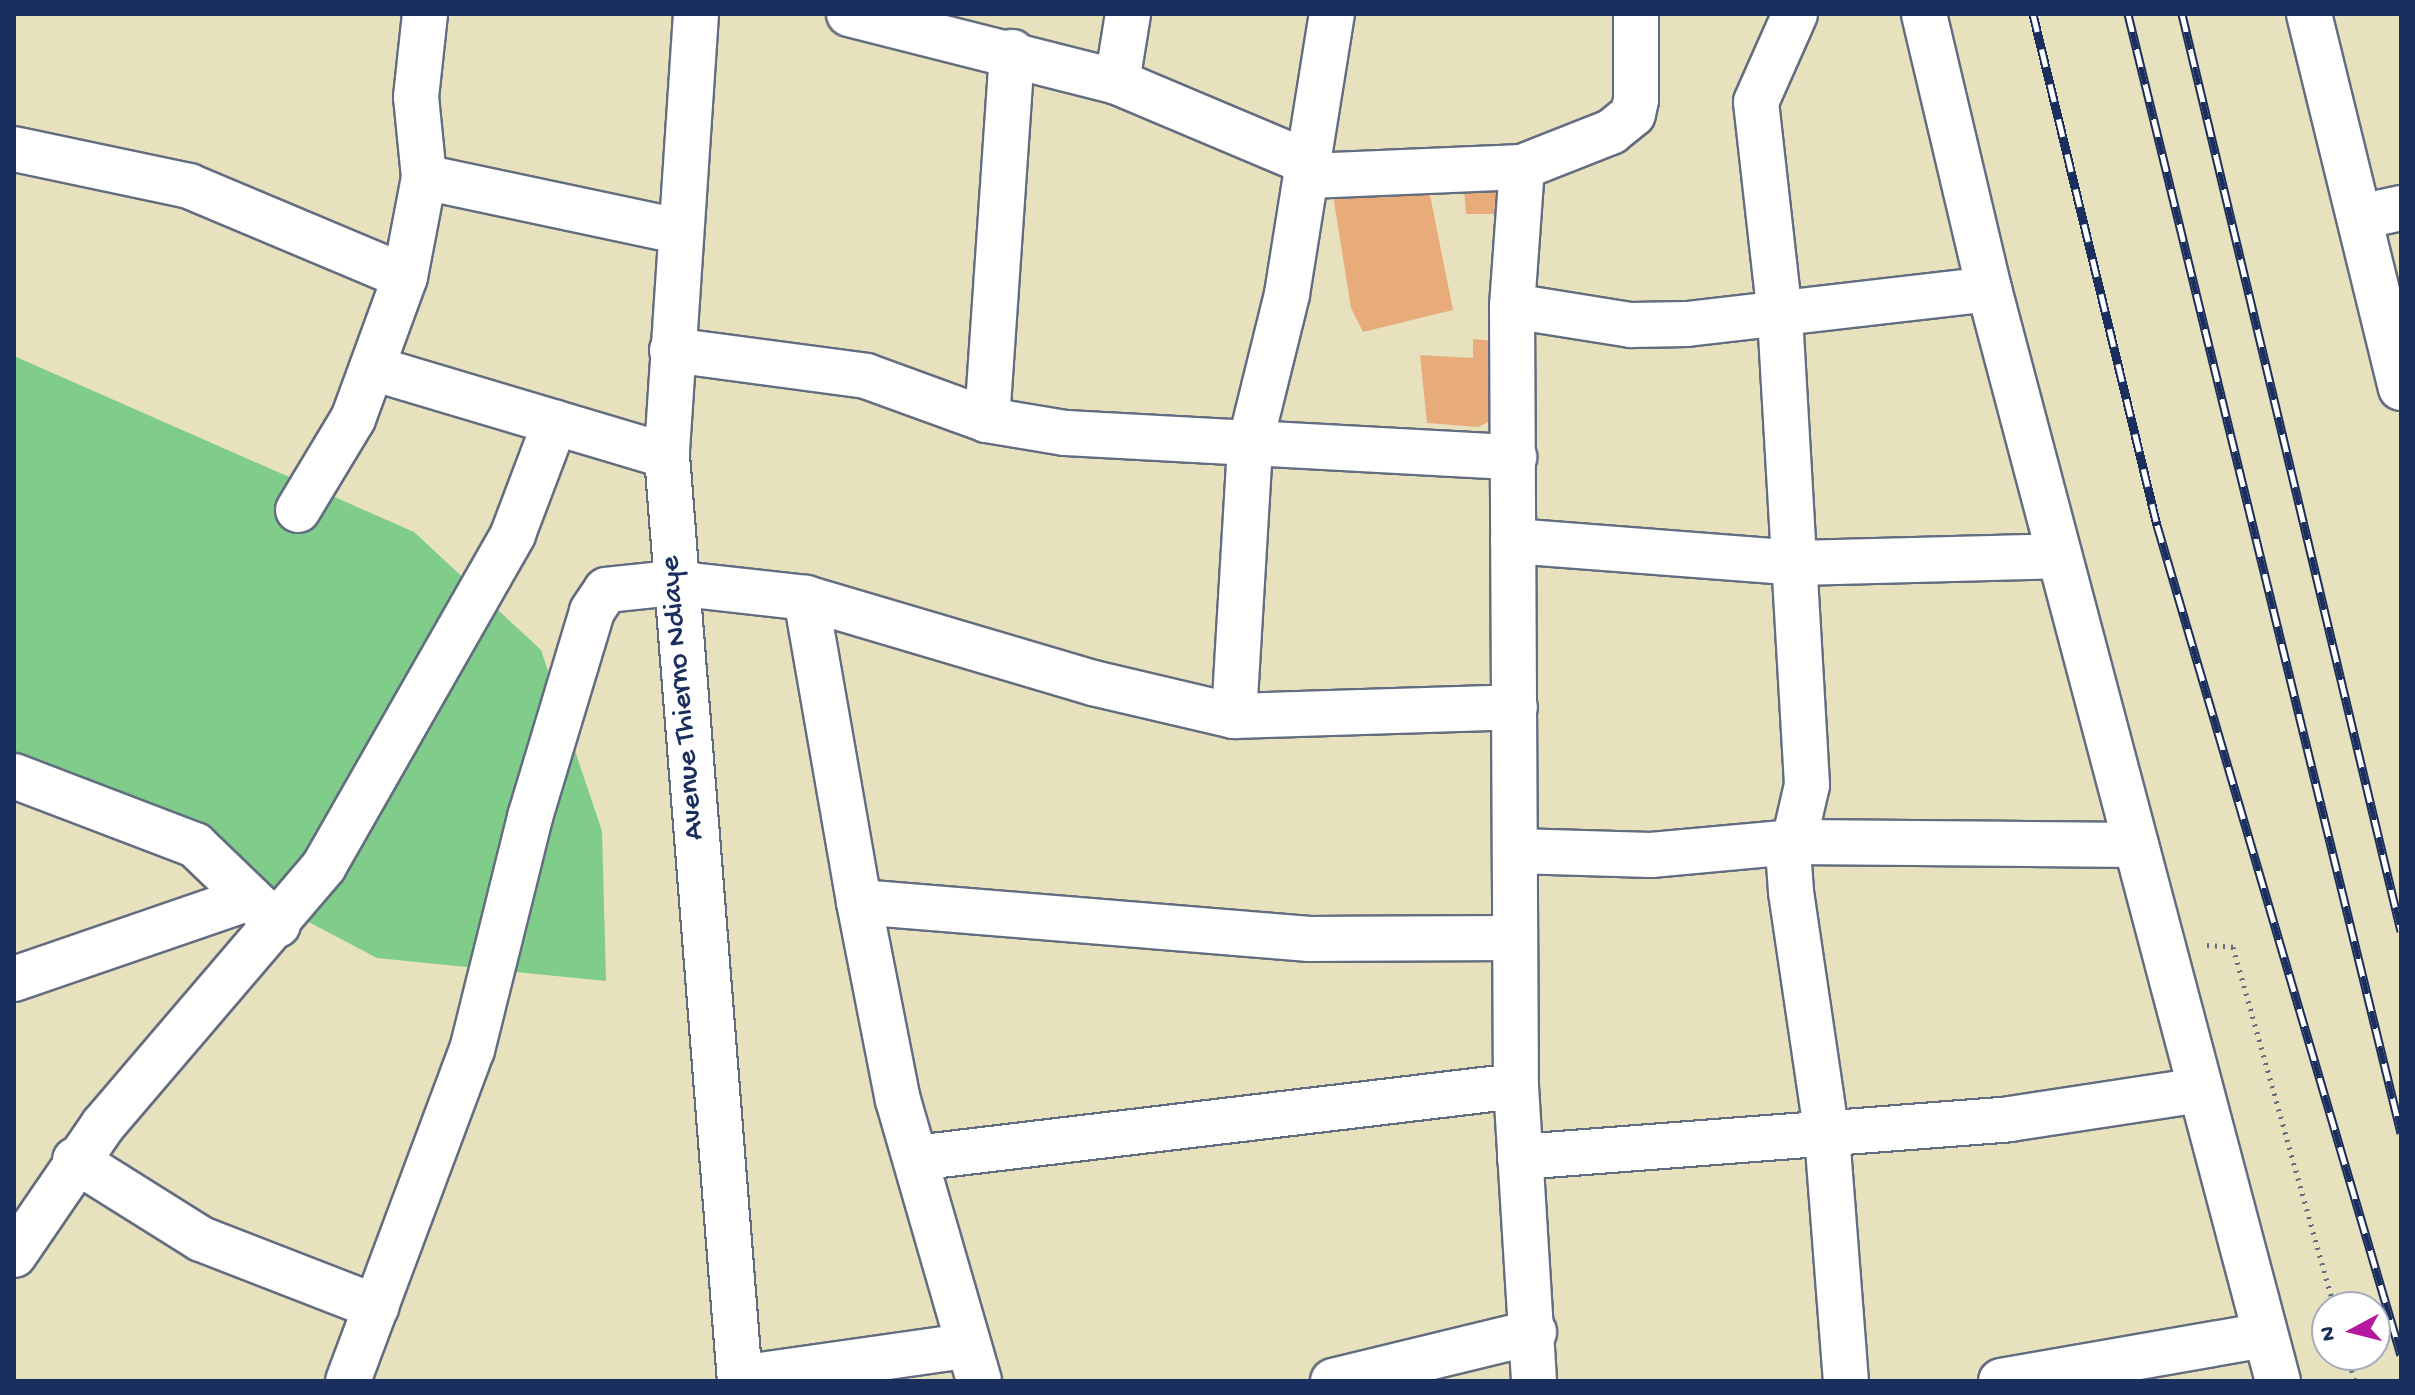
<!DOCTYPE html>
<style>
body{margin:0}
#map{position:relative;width:2415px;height:1395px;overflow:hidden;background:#e8e1be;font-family:"Gochi Hand",sans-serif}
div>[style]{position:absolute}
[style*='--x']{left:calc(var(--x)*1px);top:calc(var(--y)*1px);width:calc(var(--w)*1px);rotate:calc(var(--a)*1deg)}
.green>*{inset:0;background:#7fcc8b}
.building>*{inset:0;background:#e7ac7a}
.path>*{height:5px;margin-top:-2.5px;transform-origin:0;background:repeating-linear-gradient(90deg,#636d80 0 2px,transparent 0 8px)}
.roads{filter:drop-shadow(2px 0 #636d80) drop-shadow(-2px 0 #636d80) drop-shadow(0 2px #636d80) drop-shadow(0 -2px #636d80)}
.minor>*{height:44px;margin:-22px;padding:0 22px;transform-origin:22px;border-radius:22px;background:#fff}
.rail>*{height:9px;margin-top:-4.5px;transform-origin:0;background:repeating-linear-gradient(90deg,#fff 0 18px,#1b2f5e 0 36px);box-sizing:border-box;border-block:2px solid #1b2f5e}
span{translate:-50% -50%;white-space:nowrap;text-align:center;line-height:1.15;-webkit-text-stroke:8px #fff;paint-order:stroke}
.street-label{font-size:30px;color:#1b2f5e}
.frame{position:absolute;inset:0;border:16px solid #1b2f5e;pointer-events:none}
.north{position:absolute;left:2311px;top:1291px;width:80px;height:80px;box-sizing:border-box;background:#fff;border:2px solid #a4acbf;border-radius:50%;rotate:263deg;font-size:22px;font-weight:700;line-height:32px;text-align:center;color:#1b2f5e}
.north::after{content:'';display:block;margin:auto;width:28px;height:36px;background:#b5179e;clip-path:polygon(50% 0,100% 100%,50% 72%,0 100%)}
</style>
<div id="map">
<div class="green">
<i style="clip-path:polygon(14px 356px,414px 532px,541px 650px,602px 831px,606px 981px,377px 958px,14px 767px)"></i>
</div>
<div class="building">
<i style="clip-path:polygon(1497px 172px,1495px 214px,1466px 214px,1463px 175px)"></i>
<i style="clip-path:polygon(1427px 180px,1453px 310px,1363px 332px,1351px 308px,1332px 189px)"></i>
<i style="clip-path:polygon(1473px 339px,1493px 341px,1492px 420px,1478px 427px,1427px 423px,1420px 355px,1473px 358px)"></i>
</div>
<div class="path">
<i style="--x:2207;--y:945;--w:26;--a:4"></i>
<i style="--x:2233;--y:947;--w:374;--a:74.3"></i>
<i style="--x:2347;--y:1355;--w:27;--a:73"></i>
</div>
<div class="roads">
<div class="minor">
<i style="--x:696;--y:14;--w:443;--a:93.8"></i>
<i style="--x:667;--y:456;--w:928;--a:85.49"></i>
<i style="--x:849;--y:14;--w:276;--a:14.2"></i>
<i style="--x:1117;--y:82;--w:211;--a:22.9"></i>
<i style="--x:1795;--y:14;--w:96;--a:113.9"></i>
<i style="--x:1756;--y:102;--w:215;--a:83.6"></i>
<i style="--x:1780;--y:316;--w:470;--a:86.7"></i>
<i style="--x:1807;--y:785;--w:80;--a:103"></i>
<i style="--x:1789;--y:863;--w:29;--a:86"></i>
<i style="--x:1791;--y:892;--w:246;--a:81.6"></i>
<i style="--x:1827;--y:1135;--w:247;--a:85.6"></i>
<i style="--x:1924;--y:14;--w:283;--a:76.7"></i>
<i style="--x:1989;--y:289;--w:1130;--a:75.18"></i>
<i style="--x:2309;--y:14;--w:385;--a:76.2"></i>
<i style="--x:1117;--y:82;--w:69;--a:-80.8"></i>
<i style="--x:14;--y:149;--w:179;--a:11.9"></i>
<i style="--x:189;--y:186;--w:234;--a:22.8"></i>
<i style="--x:1522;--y:167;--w:139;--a:94.1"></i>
<i style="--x:1512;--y:306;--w:780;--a:89.71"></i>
<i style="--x:1516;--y:1086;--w:296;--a:86.5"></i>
<i style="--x:1309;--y:176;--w:213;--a:-2.4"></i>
<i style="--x:1522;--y:167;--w:96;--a:-21.5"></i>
<i style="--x:1611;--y:132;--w:28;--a:-39"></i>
<i style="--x:1633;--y:114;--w:14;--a:-78"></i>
<i style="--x:1636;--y:100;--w:86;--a:-90"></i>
<i style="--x:424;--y:177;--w:260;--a:12"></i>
<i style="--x:2360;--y:217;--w:42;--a:-12.4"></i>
<i style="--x:1512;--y:306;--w:121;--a:9.1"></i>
<i style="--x:1631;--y:325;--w:56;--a:-1"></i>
<i style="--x:1687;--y:324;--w:304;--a:-6.6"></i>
<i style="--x:672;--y:350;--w:196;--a:7.6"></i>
<i style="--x:866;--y:376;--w:129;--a:20"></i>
<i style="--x:987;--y:420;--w:79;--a:9.5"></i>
<i style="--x:1065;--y:433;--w:450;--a:3.1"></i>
<i style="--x:372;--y:368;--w:308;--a:16.6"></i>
<i style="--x:987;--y:420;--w:369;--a:-86.1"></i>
<i style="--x:298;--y:510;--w:106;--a:-58.9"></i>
<i style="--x:353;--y:419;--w:151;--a:-69.9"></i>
<i style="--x:405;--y:277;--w:102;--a:-79.2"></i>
<i style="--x:424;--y:177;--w:80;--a:-95.7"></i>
<i style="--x:416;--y:97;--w:83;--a:-83.8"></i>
<i style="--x:1513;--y:541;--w:285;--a:4.4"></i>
<i style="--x:1797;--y:563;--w:262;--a:-1.5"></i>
<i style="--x:806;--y:598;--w:309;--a:80.1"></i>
<i style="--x:859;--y:902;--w:452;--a:4.7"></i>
<i style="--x:1309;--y:939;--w:206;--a:-0.3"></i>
<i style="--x:1234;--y:716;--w:272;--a:-86.6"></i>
<i style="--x:1250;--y:444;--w:154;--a:-76.1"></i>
<i style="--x:1287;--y:294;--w:284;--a:-80.9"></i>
<i style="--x:14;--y:776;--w:194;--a:20.9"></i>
<i style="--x:195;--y:845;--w:115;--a:43.9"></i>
<i style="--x:1515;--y:851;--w:136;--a:1.7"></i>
<i style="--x:1651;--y:855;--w:144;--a:-5.2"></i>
<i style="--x:1794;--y:842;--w:342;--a:0.5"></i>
<i style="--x:859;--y:902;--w:202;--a:78.9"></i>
<i style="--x:898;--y:1100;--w:292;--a:73.9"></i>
<i style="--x:14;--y:979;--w:249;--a:-19"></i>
<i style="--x:1520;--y:1157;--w:491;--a:-4.4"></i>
<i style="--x:2010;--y:1119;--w:192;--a:-8.7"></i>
<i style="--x:916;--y:1158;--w:604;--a:-6.84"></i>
<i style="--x:75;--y:1160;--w:149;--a:32.1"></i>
<i style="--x:201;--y:1239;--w:188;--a:21.2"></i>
<i style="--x:14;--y:1255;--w:158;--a:-55.6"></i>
<i style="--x:103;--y:1125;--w:340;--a:-49.5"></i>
<i style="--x:324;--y:866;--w:382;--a:-60.3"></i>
<i style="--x:513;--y:534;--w:119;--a:-69.3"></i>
<i style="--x:740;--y:1378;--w:226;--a:-8.1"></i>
<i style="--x:348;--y:1381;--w:353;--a:-69.5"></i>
<i style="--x:472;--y:1050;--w:240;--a:-76"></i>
<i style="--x:530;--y:817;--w:215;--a:-73.2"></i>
<i style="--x:592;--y:611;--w:25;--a:-56"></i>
<i style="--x:606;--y:590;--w:67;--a:-6"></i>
<i style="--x:673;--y:583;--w:134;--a:6.4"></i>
<i style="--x:806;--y:598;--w:299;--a:16.5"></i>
<i style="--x:1093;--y:683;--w:145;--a:13.2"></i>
<i style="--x:1234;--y:716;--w:281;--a:-1.8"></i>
<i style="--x:1333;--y:1381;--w:207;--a:-13.7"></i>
<i style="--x:2001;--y:1381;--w:267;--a:-9.9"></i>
</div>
</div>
<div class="rail">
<i style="--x:2033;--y:14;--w:526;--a:76.36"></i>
<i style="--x:2157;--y:525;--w:865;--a:73.62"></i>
<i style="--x:2128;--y:14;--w:1152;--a:76.29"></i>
<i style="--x:2182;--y:14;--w:943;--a:76.57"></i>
</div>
<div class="street-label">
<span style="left:684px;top:698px;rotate:-95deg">Avenue Thierno Ndiaye</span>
</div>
<div class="frame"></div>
<div class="north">N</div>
</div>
